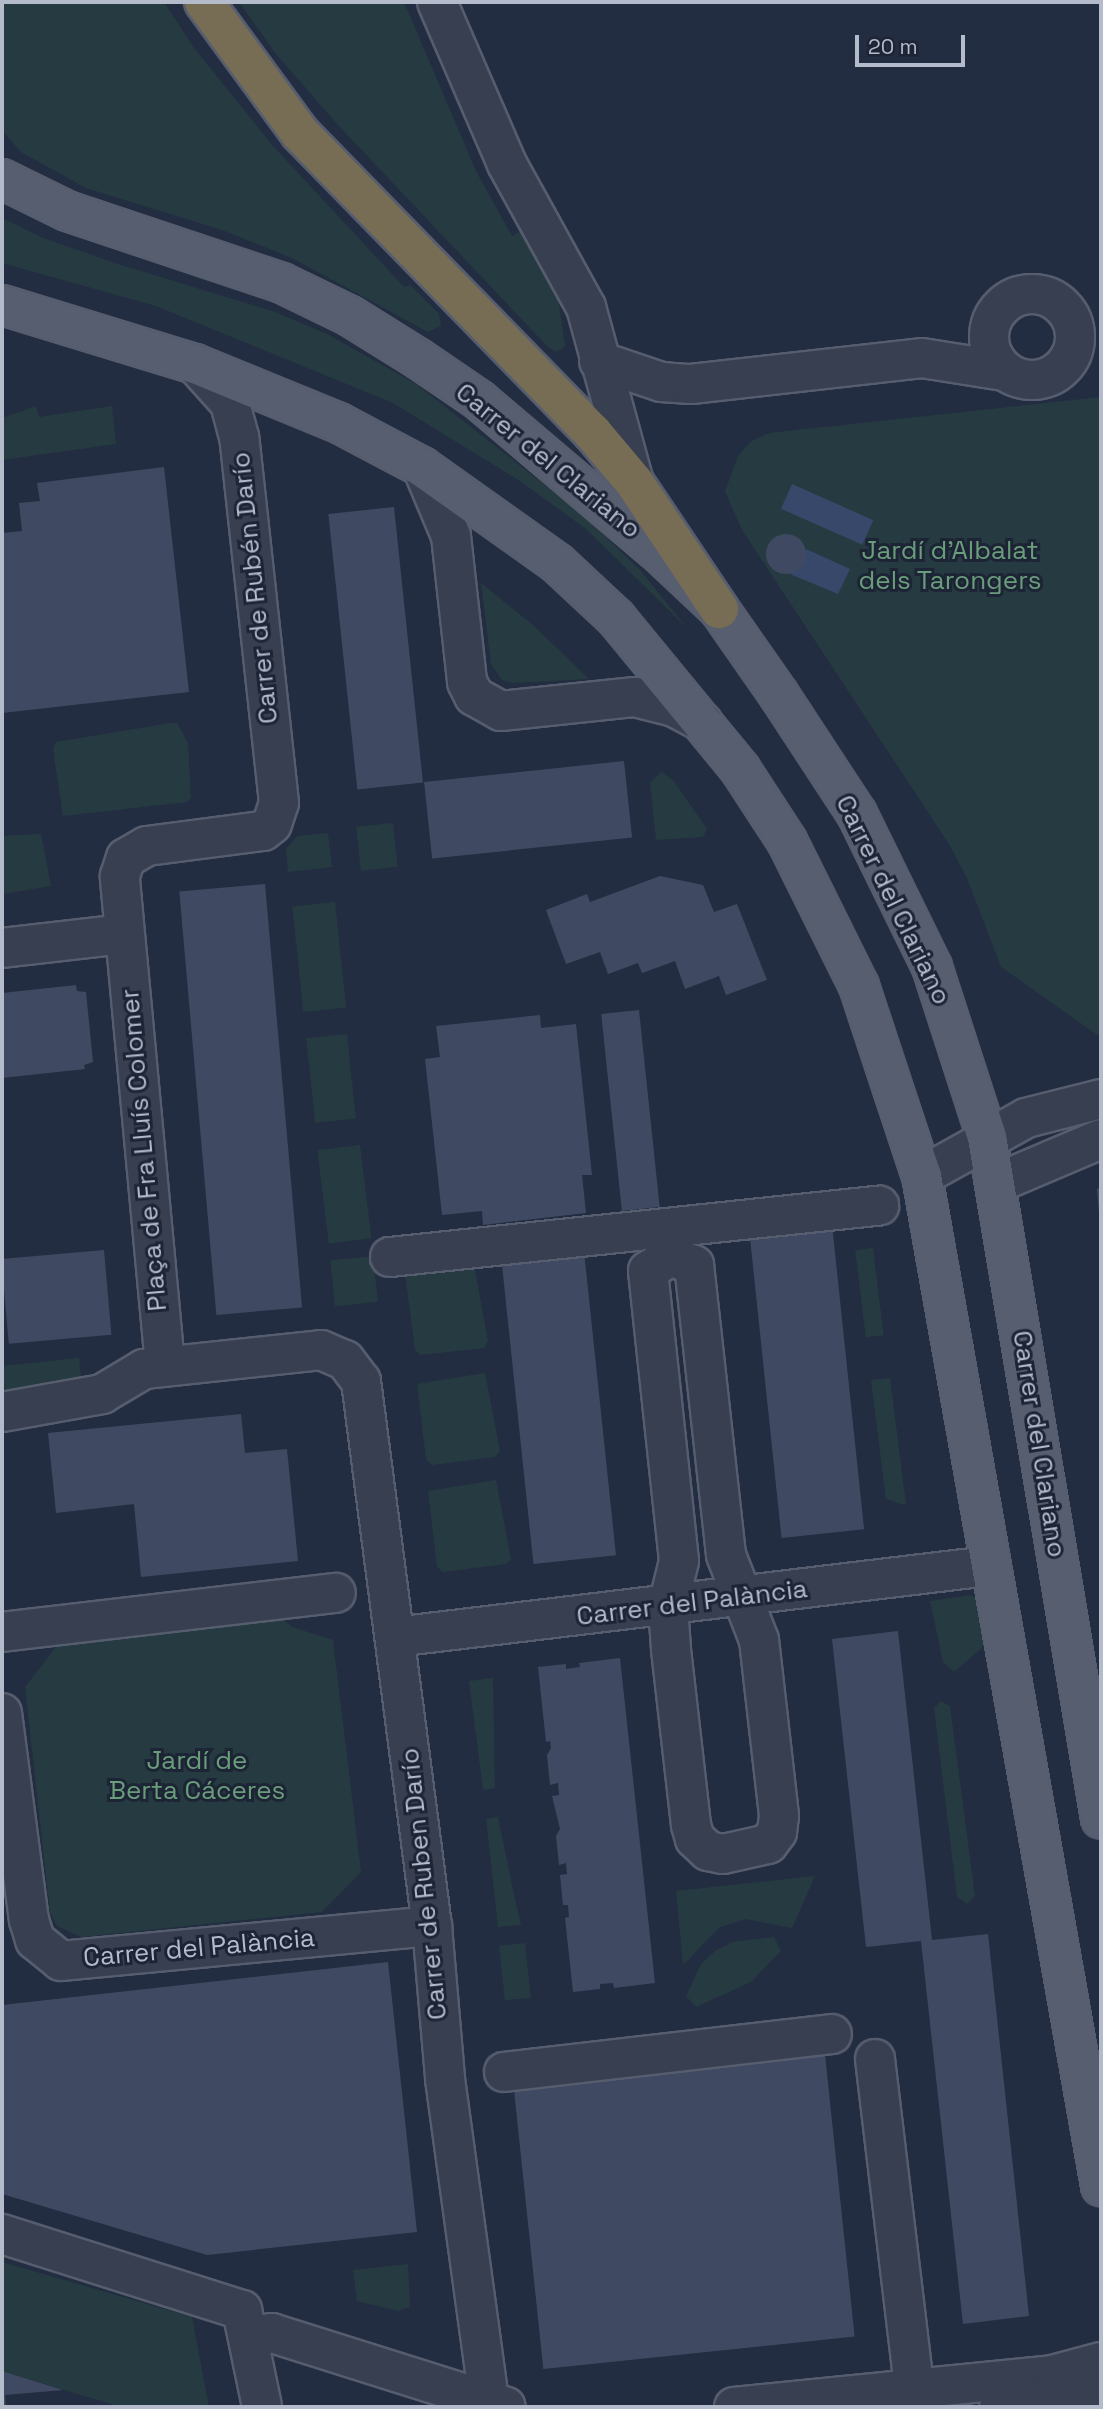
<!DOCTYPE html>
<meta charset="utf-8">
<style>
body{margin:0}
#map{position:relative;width:1103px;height:2409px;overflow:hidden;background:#232d41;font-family:"Space Grotesk",sans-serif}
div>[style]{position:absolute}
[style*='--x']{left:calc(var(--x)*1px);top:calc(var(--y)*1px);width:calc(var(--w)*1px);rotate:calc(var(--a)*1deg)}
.green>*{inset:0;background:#253b41;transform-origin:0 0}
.water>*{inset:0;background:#38486b;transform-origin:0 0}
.building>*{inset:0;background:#3f4961;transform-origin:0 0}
.round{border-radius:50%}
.roads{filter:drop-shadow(2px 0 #565d6e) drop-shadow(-2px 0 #565d6e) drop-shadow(0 2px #565d6e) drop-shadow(0 -2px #565d6e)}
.minor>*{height:38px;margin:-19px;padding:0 19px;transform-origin:19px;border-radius:19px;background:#383f50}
.minor>.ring{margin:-19px;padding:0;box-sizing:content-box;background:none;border:38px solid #383f50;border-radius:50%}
.major>*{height:38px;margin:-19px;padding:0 19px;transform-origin:19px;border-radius:19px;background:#565e70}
.highway>*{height:38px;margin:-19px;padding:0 19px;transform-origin:19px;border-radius:19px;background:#776d54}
span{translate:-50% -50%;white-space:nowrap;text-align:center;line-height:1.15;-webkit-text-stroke:6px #1d2435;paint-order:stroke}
.street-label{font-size:26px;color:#b4bbcb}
.park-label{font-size:26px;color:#6a9d7b}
.frame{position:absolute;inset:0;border:4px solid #b4bbcb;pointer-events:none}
.scale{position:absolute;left:855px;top:35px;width:110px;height:32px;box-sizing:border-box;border:4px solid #b4bbcb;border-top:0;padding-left:9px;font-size:21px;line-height:24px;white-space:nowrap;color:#b4bbcb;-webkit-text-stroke:5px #1d2435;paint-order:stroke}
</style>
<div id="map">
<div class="green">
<i style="clip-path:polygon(2px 2px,164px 2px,194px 48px,273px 146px,404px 287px,410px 285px,439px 314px,441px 326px,428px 332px,292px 258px,222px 230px,86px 188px,21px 152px,2px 130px)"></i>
<i style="clip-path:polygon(239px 2px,404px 2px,476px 171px,512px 236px,523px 230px,557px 291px,565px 346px,557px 352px,549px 348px,338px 125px,276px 54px)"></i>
<i style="clip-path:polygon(2px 218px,43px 238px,118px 264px,275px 312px,327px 334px,416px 384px,583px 515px,640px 570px,687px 628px,586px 529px,520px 481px,393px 403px,156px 306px,2px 263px)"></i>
<i style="clip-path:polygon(1101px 397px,1101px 1034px,1099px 1036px,1001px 967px,967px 878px,949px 844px,742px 530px,725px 491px,738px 456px,750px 442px,769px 433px)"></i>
<i style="clip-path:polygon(36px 406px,39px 417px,112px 406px,116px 444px,2px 460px,2px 418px)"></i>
<i style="clip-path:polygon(481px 583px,533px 625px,589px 679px,512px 683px,502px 680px,491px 664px)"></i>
<i style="clip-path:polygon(171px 723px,177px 723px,188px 743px,191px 798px,187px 802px,63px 816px,53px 749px,56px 742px)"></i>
<i style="clip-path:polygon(661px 772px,673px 780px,707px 829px,703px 837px,656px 840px,650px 783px)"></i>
<i style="left:393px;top:823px;width:44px;height:37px;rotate:84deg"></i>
<i style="clip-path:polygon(328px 833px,332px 867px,288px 872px,286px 849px,297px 836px)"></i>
<i style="clip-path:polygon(41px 834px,51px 886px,2px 894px,2px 836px)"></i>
<i style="left:335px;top:902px;width:106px;height:43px;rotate:84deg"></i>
<i style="left:347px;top:1034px;width:85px;height:41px;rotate:84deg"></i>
<i style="left:360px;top:1145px;width:94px;height:43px;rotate:83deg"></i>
<i style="left:873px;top:1248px;width:88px;height:18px;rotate:83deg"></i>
<i style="left:373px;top:1256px;width:46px;height:43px;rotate:84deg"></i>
<i style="clip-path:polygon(474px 1264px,488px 1341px,484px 1348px,420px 1355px,415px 1350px,405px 1274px)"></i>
<i style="left:79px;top:1358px;width:31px;height:77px;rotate:84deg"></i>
<i style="clip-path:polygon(485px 1373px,500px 1451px,495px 1457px,432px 1465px,426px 1459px,417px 1384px)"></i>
<i style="clip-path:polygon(890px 1378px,906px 1504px,901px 1504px,886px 1499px,871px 1380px)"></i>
<i style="clip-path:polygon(496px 1480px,511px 1559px,506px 1564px,443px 1572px,437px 1567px,428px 1491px)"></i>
<i style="clip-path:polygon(970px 1595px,976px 1598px,984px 1646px,954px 1672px,943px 1662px,930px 1601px)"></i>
<i style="clip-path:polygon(283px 1619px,292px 1627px,333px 1640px,361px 1872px,322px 1912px,81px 1937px,57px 1926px,50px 1912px,25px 1687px,60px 1642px)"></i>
<i style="clip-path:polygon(493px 1678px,495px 1788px,483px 1790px,469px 1681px)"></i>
<i style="clip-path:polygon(941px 1701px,950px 1706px,975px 1896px,967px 1904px,957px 1897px,934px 1708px)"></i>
<i style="clip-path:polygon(498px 1817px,514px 1895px,521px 1925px,498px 1927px,486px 1819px)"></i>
<i style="clip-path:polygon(815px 1876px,792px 1928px,746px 1919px,720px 1927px,683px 1965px,676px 1891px)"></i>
<i style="clip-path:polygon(774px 1937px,781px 1951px,751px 1982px,696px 2007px,686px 1996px,701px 1964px,715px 1951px,732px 1942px)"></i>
<i style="left:525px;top:1943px;width:55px;height:26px;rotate:84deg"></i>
<i style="clip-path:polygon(2px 2262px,192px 2317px,209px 2407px,121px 2407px,2px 2371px)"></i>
<i style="clip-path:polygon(408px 2264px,410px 2307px,398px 2311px,357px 2301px,353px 2270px)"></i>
</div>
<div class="water">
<i style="left:792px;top:484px;width:89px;height:27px;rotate:24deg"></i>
<i style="clip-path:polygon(806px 549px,850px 569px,838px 594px,790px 574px,801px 567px)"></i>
</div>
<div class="building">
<i style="clip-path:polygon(164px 467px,189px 692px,2px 713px,2px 533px,22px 531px,19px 503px,40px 501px,37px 483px)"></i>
<i style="left:394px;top:507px;width:277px;height:66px;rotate:84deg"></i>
<i class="round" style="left:766px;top:534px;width:40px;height:40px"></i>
<i style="left:624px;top:761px;width:77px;height:201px;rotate:84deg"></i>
<i style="clip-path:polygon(660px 876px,703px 885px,714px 912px,737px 904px,767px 980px,726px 995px,719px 976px,685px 989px,675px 961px,642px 973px,638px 963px,608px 974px,600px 952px,566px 964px,546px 910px,587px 894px,590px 902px)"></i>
<i style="left:265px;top:884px;width:425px;height:86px;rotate:85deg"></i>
<i style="clip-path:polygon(76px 985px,77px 991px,86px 992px,93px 1062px,84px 1065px,85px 1069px,2px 1078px,2px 993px)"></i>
<i style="left:639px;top:1010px;width:198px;height:38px;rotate:84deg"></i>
<i style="clip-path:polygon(540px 1015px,541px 1028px,576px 1024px,592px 1175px,582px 1175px,586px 1213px,483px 1225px,482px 1211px,442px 1215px,425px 1059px,440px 1057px,436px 1026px)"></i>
<i style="clip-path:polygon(1101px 1187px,1101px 1212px,1099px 1213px,1097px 1189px)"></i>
<i style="left:832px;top:1224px;width:307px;height:83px;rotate:84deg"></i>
<i style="left:104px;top:1250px;width:85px;height:103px;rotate:85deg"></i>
<i style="left:584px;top:1251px;width:306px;height:83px;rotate:84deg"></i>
<i style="clip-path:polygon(241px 1414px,245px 1453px,287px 1449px,298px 1561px,141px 1577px,134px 1504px,56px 1513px,48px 1433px)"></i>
<i style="clip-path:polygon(898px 1631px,932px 1940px,988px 1934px,1029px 2316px,963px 2324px,921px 1941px,866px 1947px,832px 1639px)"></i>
<i style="clip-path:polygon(620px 1658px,655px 1983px,614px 1988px,613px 1983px,600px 1984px,600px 1989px,573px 1992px,565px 1918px,569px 1917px,568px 1905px,563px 1905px,560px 1875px,567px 1874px,566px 1863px,559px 1865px,556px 1836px,560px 1829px,552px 1796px,559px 1795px,558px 1783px,550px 1785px,547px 1755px,551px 1748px,550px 1741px,546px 1742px,538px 1667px,566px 1664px,566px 1669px,580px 1667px,579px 1663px)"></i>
<i style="clip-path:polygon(388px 1962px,417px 2232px,207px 2255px,2px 2194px,2px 2005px)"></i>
<i style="left:824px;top:2045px;width:293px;height:313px;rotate:84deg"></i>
<i style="clip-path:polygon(2px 2371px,63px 2390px,5px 2395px,6px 2407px,2px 2407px)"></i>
</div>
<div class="roads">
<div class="minor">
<i style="--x:437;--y:2;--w:176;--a:66.6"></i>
<i style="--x:507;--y:164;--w:163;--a:61.1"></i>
<i style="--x:586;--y:307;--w:181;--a:74.7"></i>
<i class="ring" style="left:989px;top:294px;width:48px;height:48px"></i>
<i style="--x:599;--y:361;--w:65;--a:18.7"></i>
<i style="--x:661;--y:382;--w:30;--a:4"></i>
<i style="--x:691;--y:384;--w:232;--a:-6.4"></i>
<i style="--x:922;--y:358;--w:83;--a:9"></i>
<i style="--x:422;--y:467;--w:75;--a:67.2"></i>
<i style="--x:451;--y:536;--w:147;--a:83.7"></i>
<i style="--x:467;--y:682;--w:16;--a:63"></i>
<i style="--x:474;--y:696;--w:31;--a:29"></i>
<i style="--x:501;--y:711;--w:135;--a:-6"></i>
<i style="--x:635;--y:697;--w:40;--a:14.4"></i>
<i style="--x:674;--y:707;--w:32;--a:28"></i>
<i style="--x:2;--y:948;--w:122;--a:-6.6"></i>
<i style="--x:922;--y:1176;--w:119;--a:-29.1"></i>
<i style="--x:1026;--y:1118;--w:77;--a:-14.2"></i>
<i style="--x:995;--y:1184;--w:115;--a:-23"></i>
<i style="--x:670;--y:1256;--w:26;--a:21"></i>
<i style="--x:694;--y:1265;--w:292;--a:83.7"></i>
<i style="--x:726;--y:1555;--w:91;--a:68.8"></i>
<i style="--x:759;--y:1640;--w:177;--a:83.5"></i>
<i style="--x:779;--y:1816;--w:16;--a:97"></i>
<i style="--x:777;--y:1832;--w:15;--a:127"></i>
<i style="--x:768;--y:1844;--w:46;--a:167.5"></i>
<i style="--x:723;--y:1854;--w:15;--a:-169"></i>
<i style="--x:708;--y:1851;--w:18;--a:-137"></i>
<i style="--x:695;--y:1839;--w:15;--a:-106"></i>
<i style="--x:691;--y:1825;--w:177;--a:-96.5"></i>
<i style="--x:671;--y:1649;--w:43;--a:-94"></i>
<i style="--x:668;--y:1606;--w:46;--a:-76.3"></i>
<i style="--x:679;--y:1561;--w:292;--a:-96.1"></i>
<i style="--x:648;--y:1271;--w:27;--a:-34"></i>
<i style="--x:390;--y:1257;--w:492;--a:-6"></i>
<i style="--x:165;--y:1365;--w:491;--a:-95.3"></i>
<i style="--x:120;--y:876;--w:19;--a:-72"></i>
<i style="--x:126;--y:858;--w:24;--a:-30"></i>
<i style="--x:147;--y:846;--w:117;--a:-7.4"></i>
<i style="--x:263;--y:831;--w:11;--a:-38"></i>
<i style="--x:272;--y:824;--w:22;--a:-72"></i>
<i style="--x:279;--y:803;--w:368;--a:-96.2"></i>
<i style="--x:239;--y:437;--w:35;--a:-105"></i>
<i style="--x:230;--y:403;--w:52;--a:-131.9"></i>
<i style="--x:2;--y:1412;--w:102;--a:-10.2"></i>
<i style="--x:102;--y:1394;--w:49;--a:-30.8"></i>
<i style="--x:144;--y:1369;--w:178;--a:-6.1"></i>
<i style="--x:321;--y:1350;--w:26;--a:23"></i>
<i style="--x:345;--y:1360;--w:26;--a:53"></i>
<i style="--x:361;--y:1381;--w:550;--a:82.58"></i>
<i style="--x:432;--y:1926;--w:154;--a:85.1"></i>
<i style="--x:445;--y:2079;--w:331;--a:82.2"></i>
<i style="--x:2;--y:1632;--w:336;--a:-6.7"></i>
<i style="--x:395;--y:1637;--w:598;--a:-6.82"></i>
<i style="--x:2;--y:1713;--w:209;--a:82.6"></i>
<i style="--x:29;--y:1920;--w:21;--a:73"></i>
<i style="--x:35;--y:1940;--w:33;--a:39"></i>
<i style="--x:61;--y:1961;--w:373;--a:-5.4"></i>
<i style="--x:875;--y:2059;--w:331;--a:83.2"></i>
<i style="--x:504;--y:2072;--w:330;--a:-6.6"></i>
<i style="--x:2;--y:2234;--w:252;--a:17.6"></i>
<i style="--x:242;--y:2310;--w:99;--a:78.3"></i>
<i style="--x:248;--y:2336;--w:24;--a:-7"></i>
<i style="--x:272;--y:2333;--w:245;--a:17.5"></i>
<i style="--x:734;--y:2407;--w:320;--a:-5.7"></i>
<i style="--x:1052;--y:2375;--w:51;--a:-14.9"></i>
<i style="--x:999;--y:2407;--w:81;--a:-6.3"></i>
<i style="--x:1080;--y:2398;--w:21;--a:8"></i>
</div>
<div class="major">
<i style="--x:2;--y:179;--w:72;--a:26.2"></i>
<i style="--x:67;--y:211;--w:227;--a:18.5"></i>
<i style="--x:282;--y:283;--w:76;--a:25.9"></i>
<i style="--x:350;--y:316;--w:81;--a:31.9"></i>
<i style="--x:419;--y:359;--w:73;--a:34.3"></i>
<i style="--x:479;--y:400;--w:231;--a:40.3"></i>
<i style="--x:655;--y:549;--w:88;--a:43.2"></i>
<i style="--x:719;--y:609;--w:105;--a:55.1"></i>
<i style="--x:779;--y:695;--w:142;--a:56.8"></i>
<i style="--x:857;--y:814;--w:170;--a:63.9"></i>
<i style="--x:932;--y:967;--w:179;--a:72.1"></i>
<i style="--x:987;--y:1137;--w:691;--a:80.51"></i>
<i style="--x:2;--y:305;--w:202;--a:17"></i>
<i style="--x:195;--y:364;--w:156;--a:22.3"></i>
<i style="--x:339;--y:423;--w:94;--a:27.9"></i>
<i style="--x:422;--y:467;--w:166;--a:35.4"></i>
<i style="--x:557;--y:563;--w:81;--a:43"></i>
<i style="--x:616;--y:618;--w:195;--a:50.6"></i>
<i style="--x:740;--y:769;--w:86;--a:56.9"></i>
<i style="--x:787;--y:841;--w:162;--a:63.6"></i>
<i style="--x:859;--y:986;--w:200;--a:71.7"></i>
<i style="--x:922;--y:1176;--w:1026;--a:79.95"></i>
</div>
<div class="highway">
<i style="--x:204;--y:2;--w:162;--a:53.8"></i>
<i style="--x:300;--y:133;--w:418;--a:45.7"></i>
<i style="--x:592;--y:432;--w:65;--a:50"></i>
<i style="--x:634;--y:482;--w:153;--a:56.2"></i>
</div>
</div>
<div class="street-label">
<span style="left:548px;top:461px;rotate:39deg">Carrer del Clariano</span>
<span style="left:255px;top:588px;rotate:-96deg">Carrer de Rubén Darío</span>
<span style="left:893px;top:900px;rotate:64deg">Carrer del Clariano</span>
<span style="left:144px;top:1150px;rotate:-95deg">Plaça de Fra Lluís Colomer</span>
<span style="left:1039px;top:1444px;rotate:81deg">Carrer del Clariano</span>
<span style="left:692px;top:1603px;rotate:-7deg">Carrer del Palància</span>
<span style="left:424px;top:1884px;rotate:-96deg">Carrer de Ruben Darío</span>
<span style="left:199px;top:1948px;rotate:-5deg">Carrer del Palància</span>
</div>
<div class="park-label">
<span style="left:950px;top:566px">Jardí d'Albalat<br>dels Tarongers</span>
<span style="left:197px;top:1776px">Jardí de<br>Berta Cáceres</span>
</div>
<div class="frame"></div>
<div class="scale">20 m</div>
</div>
